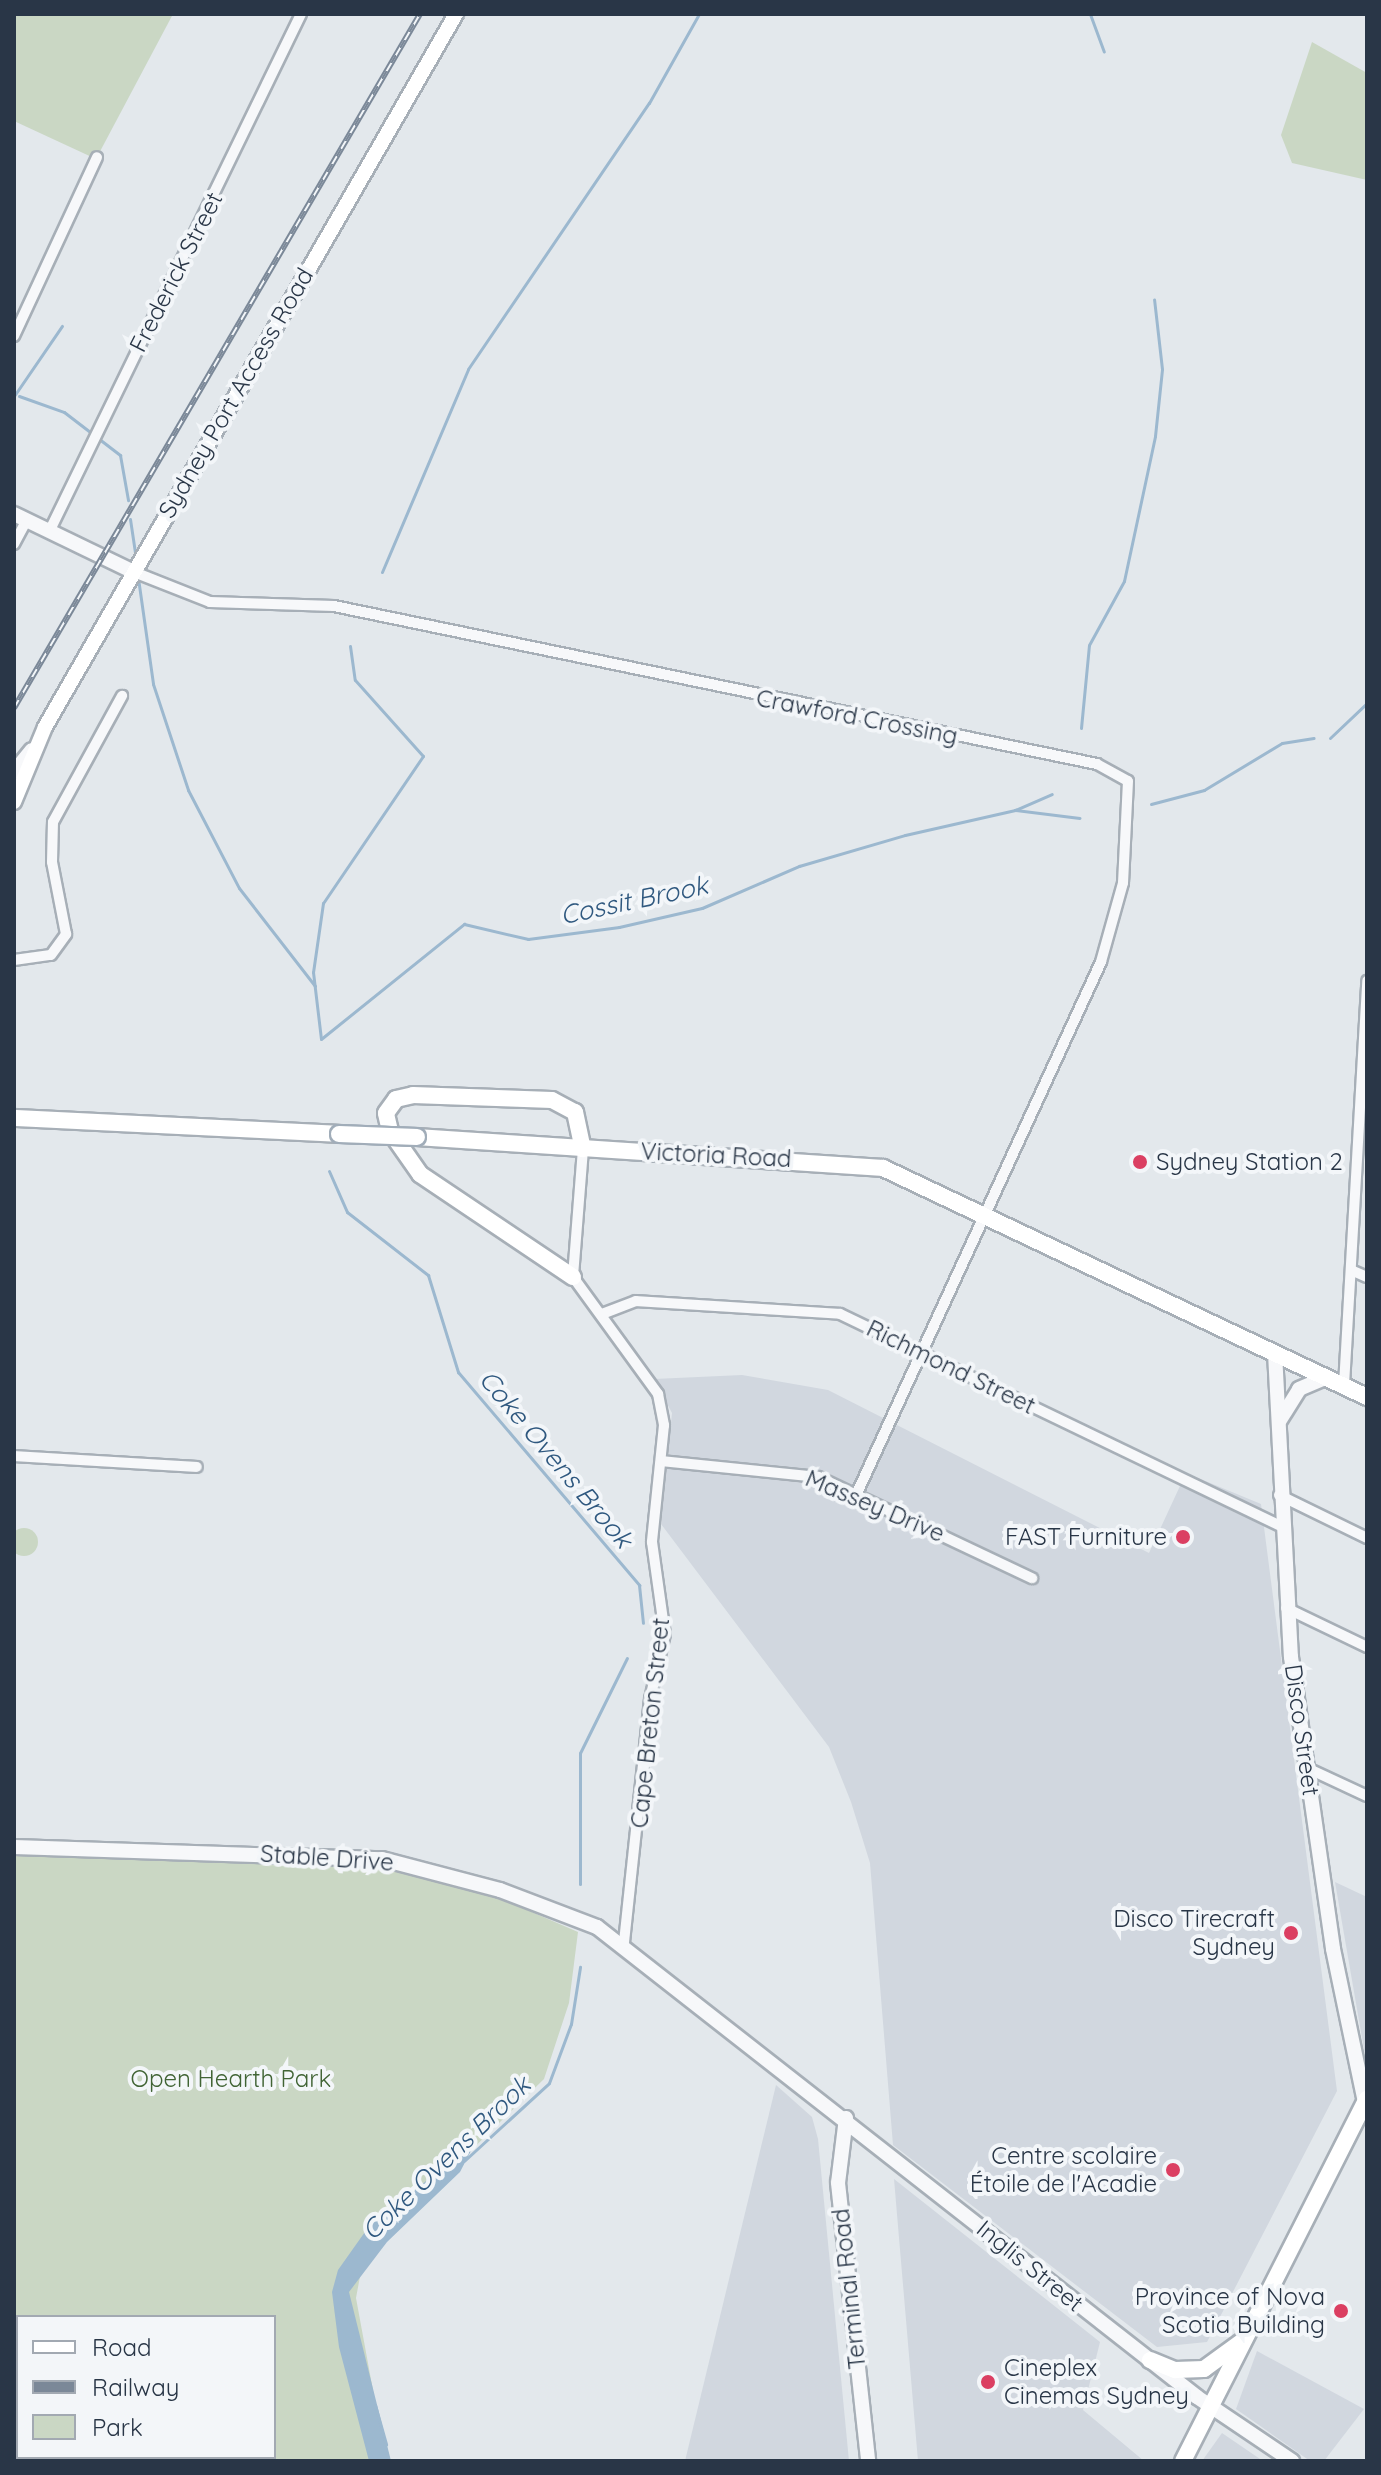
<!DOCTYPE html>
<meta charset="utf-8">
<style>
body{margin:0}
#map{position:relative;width:1381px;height:2475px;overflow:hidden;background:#e3e8ec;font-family:Quicksand,sans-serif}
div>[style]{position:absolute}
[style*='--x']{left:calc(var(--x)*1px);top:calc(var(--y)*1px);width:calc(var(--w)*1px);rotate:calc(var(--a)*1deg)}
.built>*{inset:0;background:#d1d7df}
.green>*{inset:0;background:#cad7c4}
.round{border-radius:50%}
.water>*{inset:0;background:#9cb8cf}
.stream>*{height:3px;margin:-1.5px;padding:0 1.5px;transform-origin:1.5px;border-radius:1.5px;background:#9cb8cf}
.roads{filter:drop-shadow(2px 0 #a7afb7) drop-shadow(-2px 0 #a7afb7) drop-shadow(0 2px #a7afb7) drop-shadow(0 -2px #a7afb7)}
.minor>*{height:10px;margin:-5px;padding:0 5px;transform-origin:5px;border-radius:5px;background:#f7f8fa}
.tertiary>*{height:14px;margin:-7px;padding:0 7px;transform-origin:7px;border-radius:7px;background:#f7f8fa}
.secondary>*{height:14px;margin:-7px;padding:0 7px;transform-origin:7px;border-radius:7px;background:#fff}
.primary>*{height:16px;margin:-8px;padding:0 8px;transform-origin:8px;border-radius:8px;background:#fff}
.rail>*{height:6px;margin-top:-3px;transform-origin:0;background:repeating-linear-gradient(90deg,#f3f6f9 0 9px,#7b8898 0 18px);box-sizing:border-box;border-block:2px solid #7b8898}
.bridges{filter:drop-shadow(2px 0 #a1adb9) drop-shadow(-2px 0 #a1adb9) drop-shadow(0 2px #a1adb9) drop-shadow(0 -2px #a1adb9)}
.primary-bridge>*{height:16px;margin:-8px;padding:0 8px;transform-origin:8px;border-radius:8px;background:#fff}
.dots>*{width:22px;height:22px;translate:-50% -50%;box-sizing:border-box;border:4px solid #f3f6f9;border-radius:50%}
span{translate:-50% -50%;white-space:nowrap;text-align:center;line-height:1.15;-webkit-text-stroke:8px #f3f6f9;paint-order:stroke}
.street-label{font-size:24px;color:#293647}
.poi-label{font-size:24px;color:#293647}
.left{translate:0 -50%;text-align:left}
.right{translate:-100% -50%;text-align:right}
.park-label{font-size:24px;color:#416435}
.water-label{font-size:26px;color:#2f587f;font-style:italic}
.frame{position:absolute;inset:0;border:16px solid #293647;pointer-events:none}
.legend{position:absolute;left:16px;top:2315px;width:260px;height:144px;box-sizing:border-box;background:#f3f6f9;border:2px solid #a2a9b2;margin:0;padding:10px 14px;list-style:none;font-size:24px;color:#293647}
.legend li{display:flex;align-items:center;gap:16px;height:40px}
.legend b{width:40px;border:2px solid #a2a9b2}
</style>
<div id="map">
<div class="built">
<i style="clip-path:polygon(742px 1375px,828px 1390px,1149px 1553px,1186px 1473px,1261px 1504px,1337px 2091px,1207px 2342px,1157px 2347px,893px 2145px,870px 1863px,851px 1802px,829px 1747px,661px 1524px,672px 1413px,654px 1379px)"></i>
<i style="clip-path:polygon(1335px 1882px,1367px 1897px,1366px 2061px)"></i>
<i style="clip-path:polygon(776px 2085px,812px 2117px,818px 2139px,849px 2461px,685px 2461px)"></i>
<i style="clip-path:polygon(894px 2179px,1100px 2342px,1083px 2410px,1144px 2461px,918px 2461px)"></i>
<i style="clip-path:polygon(1257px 2351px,1364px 2409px,1324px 2461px,1310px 2461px,1236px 2409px)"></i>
<i style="clip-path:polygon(1222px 2433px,1263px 2461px,1202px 2461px)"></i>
</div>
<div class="green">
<i style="clip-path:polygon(14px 14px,173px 14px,96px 159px,14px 121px)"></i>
<i style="clip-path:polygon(1312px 42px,1367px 73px,1367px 180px,1292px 163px,1281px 135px)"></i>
<i class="round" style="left:10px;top:1528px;width:28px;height:28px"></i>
<i style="clip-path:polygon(14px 1855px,380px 1868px,497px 1897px,578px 1932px,569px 2003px,544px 2079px,364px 2255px,356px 2298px,386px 2461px,130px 2457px,274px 2457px,274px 2317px,18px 2317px,14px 2344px)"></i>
</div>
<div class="water">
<i style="clip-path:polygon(474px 2145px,460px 2172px,387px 2242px,349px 2292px,391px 2461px,369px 2461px,339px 2347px,332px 2292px,338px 2270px,372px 2222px)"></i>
</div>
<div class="stream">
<i style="--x:1090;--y:14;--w:40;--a:69.8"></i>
<i style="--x:14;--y:396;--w:85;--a:-55.6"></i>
<i style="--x:19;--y:396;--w:48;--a:19.6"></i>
<i style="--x:64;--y:412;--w:71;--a:37.5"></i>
<i style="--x:120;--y:455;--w:46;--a:79.9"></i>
<i style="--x:130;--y:519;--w:40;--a:81.5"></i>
<i style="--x:382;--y:572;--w:220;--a:-67"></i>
<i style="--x:468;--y:369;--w:322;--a:-55.8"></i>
<i style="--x:649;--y:103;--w:102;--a:-60.7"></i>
<i style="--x:138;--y:578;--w:107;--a:81.9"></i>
<i style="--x:153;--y:684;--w:112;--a:71.7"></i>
<i style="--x:188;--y:790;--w:110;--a:62.5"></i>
<i style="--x:239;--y:888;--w:124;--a:52.2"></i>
<i style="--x:350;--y:646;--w:34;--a:82"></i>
<i style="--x:355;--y:680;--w:102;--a:48.2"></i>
<i style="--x:423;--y:756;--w:178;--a:124.2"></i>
<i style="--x:323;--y:903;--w:70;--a:98.2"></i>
<i style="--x:313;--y:972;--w:67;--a:83.2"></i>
<i style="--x:321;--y:1039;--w:184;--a:-38.8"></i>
<i style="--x:464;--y:924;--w:66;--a:13.2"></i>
<i style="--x:528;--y:939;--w:92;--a:-7.5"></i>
<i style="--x:619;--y:927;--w:85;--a:-12.9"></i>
<i style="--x:702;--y:908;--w:106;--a:-23.4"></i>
<i style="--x:799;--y:866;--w:110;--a:-16.3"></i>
<i style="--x:905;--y:835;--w:113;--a:-12.8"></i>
<i style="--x:1015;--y:810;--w:65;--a:7"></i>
<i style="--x:1081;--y:728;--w:83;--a:-84.5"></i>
<i style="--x:1089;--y:645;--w:73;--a:-61.3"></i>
<i style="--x:1124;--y:581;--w:148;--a:-77.9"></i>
<i style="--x:1155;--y:436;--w:67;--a:-84"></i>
<i style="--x:1162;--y:369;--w:70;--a:-96.5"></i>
<i style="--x:1330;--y:738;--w:51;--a:-43.4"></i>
<i style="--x:1151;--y:804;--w:55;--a:-14.8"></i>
<i style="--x:1204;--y:790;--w:91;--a:-31.1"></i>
<i style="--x:1282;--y:743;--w:32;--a:-9"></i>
<i style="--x:1015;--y:810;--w:40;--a:-23.4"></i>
<i style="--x:329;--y:1171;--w:45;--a:66.3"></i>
<i style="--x:347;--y:1212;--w:103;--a:37.9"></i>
<i style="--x:428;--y:1275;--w:102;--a:72.8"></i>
<i style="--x:458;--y:1372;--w:280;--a:49.6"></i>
<i style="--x:639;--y:1585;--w:38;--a:84"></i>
<i style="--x:580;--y:1884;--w:131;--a:-90"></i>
<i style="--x:580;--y:1753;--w:106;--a:-63.7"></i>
<i style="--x:464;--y:2161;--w:115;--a:-42.5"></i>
<i style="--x:549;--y:2083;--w:63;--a:-69.6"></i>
<i style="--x:571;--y:2024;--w:58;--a:-81"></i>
<i style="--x:375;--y:2405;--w:41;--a:74.2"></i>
</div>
<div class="roads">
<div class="minor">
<i style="--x:14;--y:336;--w:197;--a:-65.1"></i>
<i style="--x:50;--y:530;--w:574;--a:-64.06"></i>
<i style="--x:14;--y:544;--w:27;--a:-62"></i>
<i style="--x:134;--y:572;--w:82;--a:21.5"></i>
<i style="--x:210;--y:602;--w:124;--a:1.8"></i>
<i style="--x:334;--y:606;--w:779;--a:11.7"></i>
<i style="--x:1097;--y:764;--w:35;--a:29"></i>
<i style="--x:1128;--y:781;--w:102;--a:92.8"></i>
<i style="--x:1123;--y:883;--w:82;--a:105.6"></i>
<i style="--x:1101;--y:962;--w:584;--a:114.68"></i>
<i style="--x:14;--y:960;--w:37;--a:-8"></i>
<i style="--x:51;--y:955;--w:26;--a:-54"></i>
<i style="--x:66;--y:934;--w:73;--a:-101"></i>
<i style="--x:52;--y:862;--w:40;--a:-88.6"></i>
<i style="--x:53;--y:822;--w:144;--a:-61.3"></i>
<i style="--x:583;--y:1149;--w:128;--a:94.5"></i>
<i style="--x:573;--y:1277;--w:145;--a:54"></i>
<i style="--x:658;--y:1394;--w:32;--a:79"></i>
<i style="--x:664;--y:1425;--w:118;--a:95.9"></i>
<i style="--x:652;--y:1542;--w:93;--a:82"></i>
<i style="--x:665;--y:1634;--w:67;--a:103"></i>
<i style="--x:650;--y:1699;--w:245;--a:96.1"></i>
<i style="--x:1351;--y:1270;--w:17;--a:24"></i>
<i style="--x:602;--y:1314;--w:36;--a:-21"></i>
<i style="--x:636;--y:1301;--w:204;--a:3.6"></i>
<i style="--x:840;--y:1314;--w:488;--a:25.7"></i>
<i style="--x:1344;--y:1385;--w:405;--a:-86.7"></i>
<i style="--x:14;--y:1456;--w:183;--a:3.4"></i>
<i style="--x:661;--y:1461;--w:158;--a:5.8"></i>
<i style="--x:818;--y:1477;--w:237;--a:25.3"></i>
<i style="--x:1279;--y:1495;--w:98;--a:26"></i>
<i style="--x:1286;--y:1608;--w:90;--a:25.7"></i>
<i style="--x:1307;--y:1768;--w:66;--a:25"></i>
</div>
<div class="tertiary">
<i style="--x:14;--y:514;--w:133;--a:25.8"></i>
<i style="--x:14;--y:772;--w:28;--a:-51"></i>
<i style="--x:1275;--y:1353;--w:304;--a:87"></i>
<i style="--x:1291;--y:1657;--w:295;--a:81.8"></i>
<i style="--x:1333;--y:1949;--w:156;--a:78.2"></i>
<i style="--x:1280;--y:1420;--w:36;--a:-58"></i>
<i style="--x:1299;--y:1389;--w:30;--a:-23"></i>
<i style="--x:14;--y:1847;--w:368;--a:1.9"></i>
<i style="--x:382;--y:1859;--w:122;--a:14.7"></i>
<i style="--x:500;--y:1890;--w:104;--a:20.9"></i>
<i style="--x:597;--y:1927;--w:762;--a:38.07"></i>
<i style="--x:1197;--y:2397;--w:115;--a:34"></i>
<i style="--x:846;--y:2118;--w:65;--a:97"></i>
<i style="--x:838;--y:2183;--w:280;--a:83.8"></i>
</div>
<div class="secondary">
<i style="--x:14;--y:802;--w:81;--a:-67.5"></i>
<i style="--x:45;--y:727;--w:823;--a:-60.04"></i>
</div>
<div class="primary">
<i style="--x:14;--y:1118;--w:325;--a:2.8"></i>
<i style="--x:417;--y:1137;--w:467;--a:3.8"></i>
<i style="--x:883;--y:1168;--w:535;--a:25.32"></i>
<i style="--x:573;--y:1277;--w:184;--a:-146.1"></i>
<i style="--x:420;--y:1174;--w:52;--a:-124.9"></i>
<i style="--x:390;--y:1131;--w:18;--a:-103"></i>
<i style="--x:386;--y:1113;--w:17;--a:-54"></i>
<i style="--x:396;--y:1099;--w:17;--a:-13"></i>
<i style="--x:413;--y:1095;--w:139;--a:2.1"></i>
<i style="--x:552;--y:1100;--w:26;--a:28"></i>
<i style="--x:575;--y:1112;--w:38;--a:78"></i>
<i style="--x:1150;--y:2360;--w:27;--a:22"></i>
<i style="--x:1175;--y:2370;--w:29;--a:-2"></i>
<i style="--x:1204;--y:2369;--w:46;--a:-36.1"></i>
<i style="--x:1183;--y:2461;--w:406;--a:-63.1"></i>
</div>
</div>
<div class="rail">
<i style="--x:14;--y:708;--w:804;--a:-59.67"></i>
</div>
<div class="bridges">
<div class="primary-bridge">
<i style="--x:339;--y:1134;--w:78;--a:2.2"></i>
</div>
</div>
<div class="dots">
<i style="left:1140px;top:1162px;background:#db3f62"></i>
<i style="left:1183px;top:1537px;background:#db3f62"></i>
<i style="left:1291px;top:1933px;background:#db3f62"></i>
<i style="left:1173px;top:2170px;background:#db3f62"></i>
<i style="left:1341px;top:2311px;background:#db3f62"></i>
<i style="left:988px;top:2382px;background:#db3f62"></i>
</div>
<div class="street-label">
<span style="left:176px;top:272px;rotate:-63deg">Frederick Street</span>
<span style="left:236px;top:393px;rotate:-60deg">Sydney Port Access Road</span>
<span style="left:857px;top:717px;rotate:11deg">Crawford Crossing</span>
<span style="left:716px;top:1155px;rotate:3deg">Victoria Road</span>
<span style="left:951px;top:1367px;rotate:26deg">Richmond Street</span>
<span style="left:875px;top:1506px;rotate:23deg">Massey Drive</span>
<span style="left:650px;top:1723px;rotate:-84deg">Cape Breton Street</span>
<span style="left:1302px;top:1730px;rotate:82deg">Disco Street</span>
<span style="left:327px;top:1858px;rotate:4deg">Stable Drive</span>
<span style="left:1030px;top:2266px;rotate:39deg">Inglis Street</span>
<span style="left:849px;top:2289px;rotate:-96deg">Terminal Road</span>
</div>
<div class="poi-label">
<span class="left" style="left:1156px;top:1162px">Sydney Station 2</span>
<span class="right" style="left:1167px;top:1537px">FAST Furniture</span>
<span class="right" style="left:1275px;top:1933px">Disco Tirecraft<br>Sydney</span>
<span class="right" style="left:1157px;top:2170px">Centre scolaire<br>Étoile de l'Acadie</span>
<span class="right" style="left:1325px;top:2311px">Province of Nova<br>Scotia Building</span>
<span class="left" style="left:1004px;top:2382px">Cineplex<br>Cinemas Sydney</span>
</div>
<div class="park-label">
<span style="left:231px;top:2079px">Open Hearth Park</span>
</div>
<div class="water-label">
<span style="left:634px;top:900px;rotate:-12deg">Cossit Brook</span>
<span style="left:556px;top:1459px;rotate:50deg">Coke Ovens Brook</span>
<span style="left:446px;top:2158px;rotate:-44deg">Coke Ovens Brook</span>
</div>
<div class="frame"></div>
<ul class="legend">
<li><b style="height:10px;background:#fff"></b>Road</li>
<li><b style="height:10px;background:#7b8898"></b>Railway</li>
<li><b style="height:22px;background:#cad7c4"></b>Park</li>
</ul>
</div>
